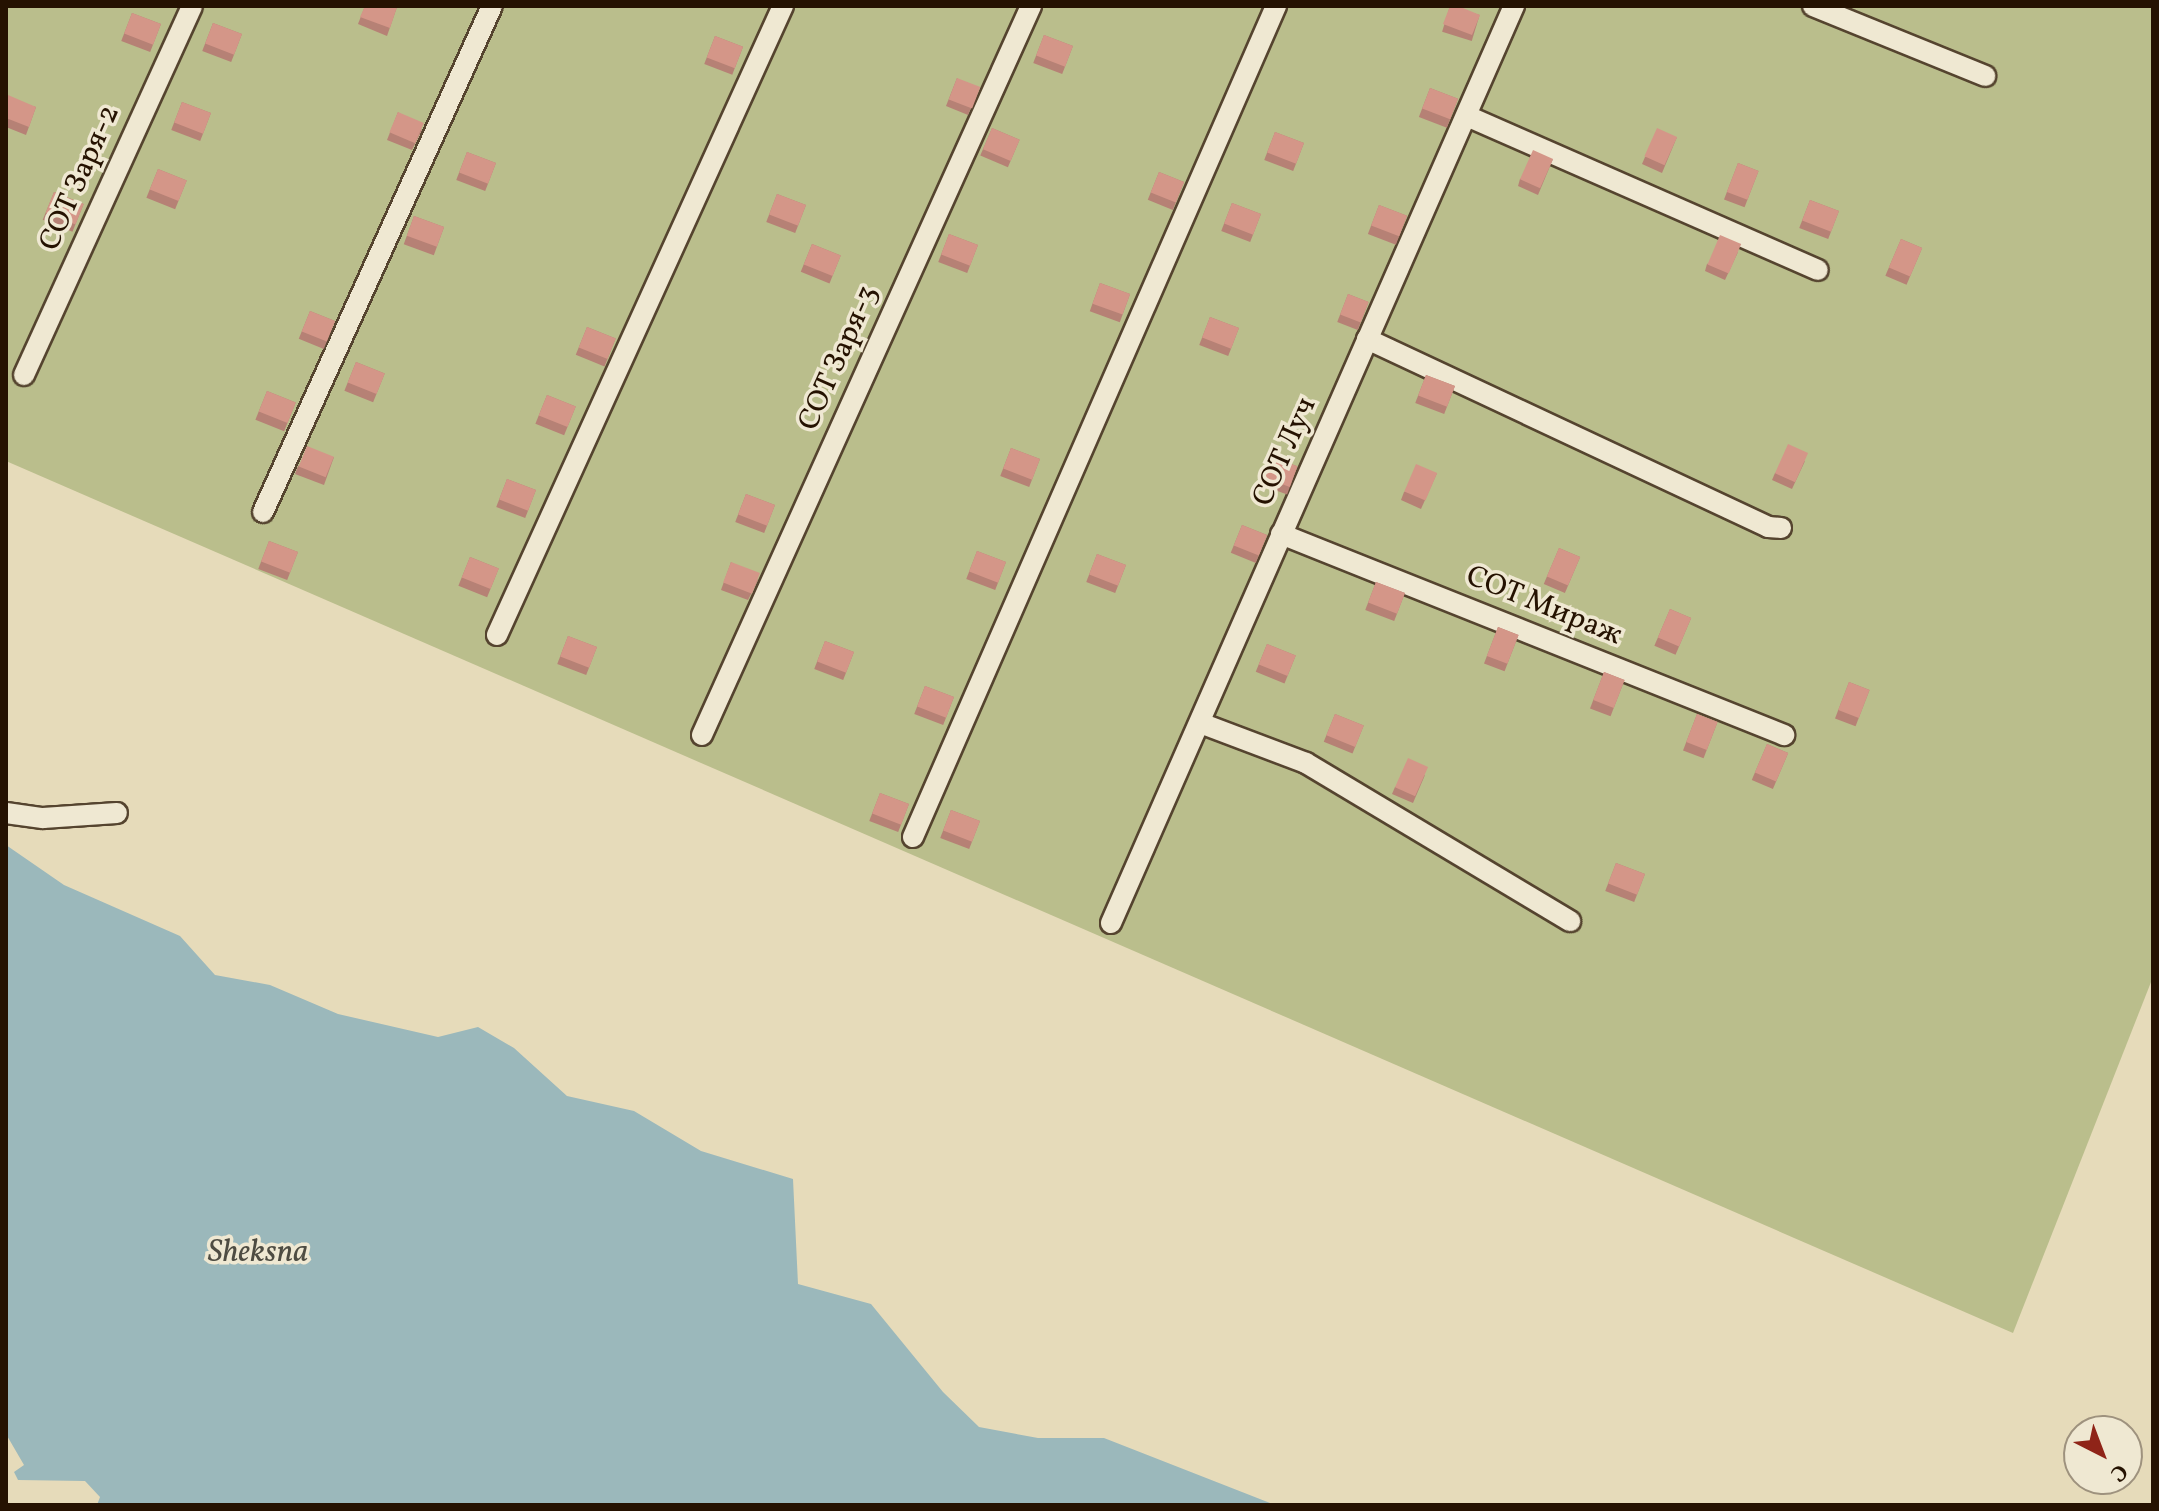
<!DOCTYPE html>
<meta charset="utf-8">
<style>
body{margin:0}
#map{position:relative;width:2159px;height:1511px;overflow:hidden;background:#e6dbba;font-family:Vollkorn,serif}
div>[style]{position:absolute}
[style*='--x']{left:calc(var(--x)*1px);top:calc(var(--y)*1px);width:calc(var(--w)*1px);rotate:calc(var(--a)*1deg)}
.green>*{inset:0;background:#babe8c}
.water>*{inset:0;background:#9bb8bb}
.roads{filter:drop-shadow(2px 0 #55442f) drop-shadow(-2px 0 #55442f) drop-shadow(0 2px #55442f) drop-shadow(0 -2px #55442f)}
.minor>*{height:20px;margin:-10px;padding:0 10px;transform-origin:10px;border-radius:10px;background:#efe8d2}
.wall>*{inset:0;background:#b68175;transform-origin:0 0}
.building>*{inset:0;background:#d49688;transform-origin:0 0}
span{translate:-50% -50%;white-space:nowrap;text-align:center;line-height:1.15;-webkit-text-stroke:7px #efe8d2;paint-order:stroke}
.street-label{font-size:30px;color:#251201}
.water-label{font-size:32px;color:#4e4c42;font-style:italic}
.frame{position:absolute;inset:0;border:8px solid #251201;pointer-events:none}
.north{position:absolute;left:2063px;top:1415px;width:80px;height:80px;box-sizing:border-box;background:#efe8d2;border:2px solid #9e927e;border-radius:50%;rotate:138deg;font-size:22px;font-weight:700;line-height:32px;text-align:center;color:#251201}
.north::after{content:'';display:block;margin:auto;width:28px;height:36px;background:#8f2418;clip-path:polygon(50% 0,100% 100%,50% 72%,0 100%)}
</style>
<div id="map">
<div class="green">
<i style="clip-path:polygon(6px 6px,2153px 6px,2153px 977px,2013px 1333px,6px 461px)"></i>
</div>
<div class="water">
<i style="clip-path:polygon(6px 845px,64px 885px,180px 936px,215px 975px,270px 985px,338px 1014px,438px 1037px,478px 1027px,514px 1048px,567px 1096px,634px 1111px,701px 1151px,793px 1179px,798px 1284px,871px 1304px,943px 1392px,979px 1427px,1038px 1438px,1104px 1438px,1275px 1505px,97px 1505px,100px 1497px,85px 1481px,18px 1480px,14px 1472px,24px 1465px,6px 1434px)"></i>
</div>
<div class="roads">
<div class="minor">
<i style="--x:1813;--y:6;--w:186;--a:22.1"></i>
<i style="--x:1467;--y:116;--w:383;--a:23.7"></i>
<i style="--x:1367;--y:339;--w:443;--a:25.1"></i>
<i style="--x:1768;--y:527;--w:13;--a:4"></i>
<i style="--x:24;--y:375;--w:405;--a:-65.5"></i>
<i style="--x:263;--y:512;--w:555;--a:-65.65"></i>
<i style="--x:1281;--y:534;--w:542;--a:21.78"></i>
<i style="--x:497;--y:635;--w:691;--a:-65.55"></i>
<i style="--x:1200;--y:723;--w:113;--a:20.7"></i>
<i style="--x:1306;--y:763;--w:308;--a:30.9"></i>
<i style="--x:702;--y:735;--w:800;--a:-65.71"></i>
<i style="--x:6;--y:813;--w:37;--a:8"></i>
<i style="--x:43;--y:818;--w:74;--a:-3.9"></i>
<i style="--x:913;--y:837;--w:907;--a:-66.4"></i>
<i style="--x:1111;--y:923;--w:1002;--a:-66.28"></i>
</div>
</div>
<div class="wall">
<i style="clip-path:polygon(365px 6px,397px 7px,387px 36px,358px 24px)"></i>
<i style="left:1450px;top:6px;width:31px;height:27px;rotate:17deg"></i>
<i style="left:132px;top:13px;width:31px;height:30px;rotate:21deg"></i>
<i style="left:213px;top:23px;width:31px;height:30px;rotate:21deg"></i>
<i style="left:1044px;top:35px;width:31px;height:30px;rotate:21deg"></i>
<i style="left:715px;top:36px;width:30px;height:30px;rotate:21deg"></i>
<i style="clip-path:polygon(957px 78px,977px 94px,968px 115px,946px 106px)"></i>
<i style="left:1430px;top:88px;width:30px;height:31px;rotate:21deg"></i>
<i style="clip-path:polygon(6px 99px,36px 107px,26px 135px,6px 127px)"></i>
<i style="left:182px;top:102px;width:31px;height:30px;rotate:21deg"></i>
<i style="clip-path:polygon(398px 112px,422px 130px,412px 150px,387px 140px)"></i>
<i style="left:992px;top:128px;width:30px;height:30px;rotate:23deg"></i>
<i style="left:1275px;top:132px;width:31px;height:30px;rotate:21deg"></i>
<i style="clip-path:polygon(1677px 137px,1662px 173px,1642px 164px,1645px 157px)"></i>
<i style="left:467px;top:152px;width:31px;height:30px;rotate:21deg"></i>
<i style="clip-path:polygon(1553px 159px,1538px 195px,1518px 186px,1520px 179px)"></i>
<i style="left:1738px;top:163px;width:22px;height:39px;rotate:21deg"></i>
<i style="left:158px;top:169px;width:31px;height:31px;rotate:22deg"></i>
<i style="left:1159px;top:172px;width:27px;height:30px;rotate:22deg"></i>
<i style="left:54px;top:192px;width:32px;height:30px;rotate:22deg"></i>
<i style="left:777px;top:194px;width:31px;height:30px;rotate:21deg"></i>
<i style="left:1810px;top:200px;width:31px;height:30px;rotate:21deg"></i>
<i style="left:1232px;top:203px;width:31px;height:30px;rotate:21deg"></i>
<i style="left:1379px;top:205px;width:30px;height:31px;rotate:21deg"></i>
<i style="left:414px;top:216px;width:32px;height:30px;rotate:20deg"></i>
<i style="left:949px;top:234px;width:31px;height:30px;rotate:21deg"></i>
<i style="left:1901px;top:239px;width:23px;height:40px;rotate:23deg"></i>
<i style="left:812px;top:244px;width:31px;height:30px;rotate:22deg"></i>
<i style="clip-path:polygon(1738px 252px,1725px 280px,1705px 271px,1707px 264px)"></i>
<i style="left:1100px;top:283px;width:32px;height:30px;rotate:20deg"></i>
<i style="left:1348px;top:294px;width:22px;height:30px;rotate:21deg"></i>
<i style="left:310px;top:311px;width:27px;height:30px;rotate:22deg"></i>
<i style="left:1210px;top:317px;width:31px;height:30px;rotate:21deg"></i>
<i style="left:587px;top:327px;width:31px;height:30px;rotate:22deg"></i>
<i style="left:356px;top:362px;width:31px;height:31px;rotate:22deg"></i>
<i style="left:1426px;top:375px;width:31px;height:30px;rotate:21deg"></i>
<i style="left:267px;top:391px;width:31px;height:31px;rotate:22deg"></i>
<i style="left:547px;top:395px;width:31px;height:31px;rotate:22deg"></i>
<i style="left:1011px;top:448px;width:31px;height:30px;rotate:21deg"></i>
<i style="clip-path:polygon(334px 457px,324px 485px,295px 474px,298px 466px)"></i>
<i style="left:1272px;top:457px;width:27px;height:30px;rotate:20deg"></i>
<i style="clip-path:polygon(1805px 461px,1792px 489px,1772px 480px,1775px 473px)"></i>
<i style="clip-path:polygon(1437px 473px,1421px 509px,1401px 500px,1404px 492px)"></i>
<i style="left:507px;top:479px;width:31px;height:30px;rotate:21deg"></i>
<i style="left:746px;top:494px;width:31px;height:30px;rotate:21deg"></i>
<i style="left:1242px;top:525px;width:27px;height:30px;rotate:22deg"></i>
<i style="left:269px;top:541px;width:31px;height:30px;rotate:21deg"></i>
<i style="left:1559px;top:548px;width:23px;height:39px;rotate:23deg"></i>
<i style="left:977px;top:551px;width:31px;height:30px;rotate:21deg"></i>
<i style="left:1097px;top:554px;width:31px;height:30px;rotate:21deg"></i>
<i style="left:470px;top:557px;width:31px;height:31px;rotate:22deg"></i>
<i style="clip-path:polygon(731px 562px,758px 580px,748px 600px,721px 590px)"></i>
<i style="left:1376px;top:582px;width:31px;height:30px;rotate:21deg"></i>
<i style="left:1670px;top:609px;width:23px;height:40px;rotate:23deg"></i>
<i style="left:1498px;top:627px;width:22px;height:39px;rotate:21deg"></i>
<i style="left:568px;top:636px;width:31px;height:30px;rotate:21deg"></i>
<i style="left:825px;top:641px;width:31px;height:30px;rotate:21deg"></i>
<i style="left:1267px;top:644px;width:31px;height:30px;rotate:22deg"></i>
<i style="left:1604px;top:672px;width:22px;height:39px;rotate:21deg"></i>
<i style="left:1849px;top:682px;width:22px;height:39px;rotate:21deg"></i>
<i style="left:925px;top:686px;width:31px;height:30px;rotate:21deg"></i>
<i style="left:1335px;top:714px;width:31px;height:30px;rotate:22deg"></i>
<i style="left:1697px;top:714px;width:22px;height:39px;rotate:21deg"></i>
<i style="left:1767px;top:744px;width:23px;height:39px;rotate:23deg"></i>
<i style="clip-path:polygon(1425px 775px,1413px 803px,1392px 794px,1395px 787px)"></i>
<i style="left:880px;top:793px;width:31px;height:30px;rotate:21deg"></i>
<i style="left:951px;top:810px;width:31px;height:30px;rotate:21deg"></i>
<i style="left:1616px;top:863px;width:31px;height:30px;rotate:21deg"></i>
</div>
<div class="building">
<i style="clip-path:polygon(365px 6px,394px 6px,397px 7px,390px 28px,360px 17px)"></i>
<i style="clip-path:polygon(1450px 6px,1458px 6px,1480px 15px,1472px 35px,1443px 24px)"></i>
<i style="left:132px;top:13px;width:31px;height:22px;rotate:21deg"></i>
<i style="left:213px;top:23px;width:31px;height:22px;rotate:21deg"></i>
<i style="left:1044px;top:35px;width:31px;height:22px;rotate:21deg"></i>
<i style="left:715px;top:36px;width:30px;height:23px;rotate:21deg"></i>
<i style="left:957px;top:78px;width:25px;height:23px;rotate:21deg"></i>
<i style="left:1430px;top:88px;width:30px;height:22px;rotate:21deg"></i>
<i style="clip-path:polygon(8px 95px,36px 107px,29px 127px,6px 118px,6px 99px)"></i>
<i style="left:182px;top:102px;width:31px;height:22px;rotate:21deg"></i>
<i style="left:398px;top:112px;width:28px;height:22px;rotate:23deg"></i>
<i style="left:992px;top:128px;width:30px;height:23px;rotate:23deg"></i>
<i style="left:1657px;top:128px;width:22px;height:31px;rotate:24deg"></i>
<i style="left:1275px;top:132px;width:31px;height:22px;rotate:21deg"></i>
<i style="left:1533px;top:150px;width:22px;height:32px;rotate:24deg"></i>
<i style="left:467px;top:152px;width:31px;height:22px;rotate:21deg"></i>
<i style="left:1738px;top:163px;width:22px;height:31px;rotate:21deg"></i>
<i style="left:158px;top:169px;width:31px;height:22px;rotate:22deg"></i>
<i style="left:1159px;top:172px;width:27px;height:22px;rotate:22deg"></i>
<i style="left:54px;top:192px;width:32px;height:22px;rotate:22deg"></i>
<i style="left:777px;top:194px;width:31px;height:22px;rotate:21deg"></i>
<i style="left:1810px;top:200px;width:31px;height:22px;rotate:21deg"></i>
<i style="left:1232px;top:203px;width:31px;height:22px;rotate:21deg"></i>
<i style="left:1379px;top:205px;width:30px;height:22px;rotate:21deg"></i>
<i style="left:414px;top:216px;width:32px;height:21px;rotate:20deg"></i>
<i style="left:949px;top:234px;width:31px;height:22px;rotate:21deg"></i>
<i style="left:1720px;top:235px;width:23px;height:32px;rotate:23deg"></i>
<i style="left:1901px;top:239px;width:23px;height:31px;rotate:23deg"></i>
<i style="left:812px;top:244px;width:31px;height:22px;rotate:22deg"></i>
<i style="left:1100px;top:283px;width:32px;height:22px;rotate:20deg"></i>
<i style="left:1348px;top:294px;width:22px;height:22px;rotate:21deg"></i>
<i style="left:310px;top:311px;width:27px;height:22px;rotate:22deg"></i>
<i style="left:1210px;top:317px;width:31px;height:22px;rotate:21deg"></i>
<i style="left:587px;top:327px;width:31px;height:22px;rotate:22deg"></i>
<i style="left:356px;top:362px;width:31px;height:22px;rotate:22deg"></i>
<i style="left:1426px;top:375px;width:31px;height:22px;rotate:21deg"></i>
<i style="left:267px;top:391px;width:31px;height:22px;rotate:22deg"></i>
<i style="left:547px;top:395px;width:31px;height:22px;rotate:22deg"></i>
<i style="left:1788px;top:444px;width:22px;height:32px;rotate:24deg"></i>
<i style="left:307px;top:446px;width:29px;height:22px;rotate:22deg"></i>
<i style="left:1011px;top:448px;width:31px;height:22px;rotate:21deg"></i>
<i style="left:1272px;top:457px;width:27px;height:22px;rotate:20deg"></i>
<i style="left:1416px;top:464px;width:23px;height:30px;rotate:23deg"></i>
<i style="left:507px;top:479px;width:31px;height:22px;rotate:21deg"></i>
<i style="left:746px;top:494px;width:31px;height:22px;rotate:21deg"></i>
<i style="left:1242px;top:525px;width:27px;height:22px;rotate:22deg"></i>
<i style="left:269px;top:541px;width:31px;height:22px;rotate:21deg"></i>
<i style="left:1559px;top:548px;width:23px;height:31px;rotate:23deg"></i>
<i style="left:977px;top:551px;width:31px;height:22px;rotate:21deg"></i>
<i style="left:1097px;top:554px;width:31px;height:22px;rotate:21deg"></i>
<i style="left:470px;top:557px;width:31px;height:22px;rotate:22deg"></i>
<i style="left:731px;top:562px;width:31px;height:22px;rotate:21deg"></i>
<i style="left:1376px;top:582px;width:31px;height:22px;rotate:21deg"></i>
<i style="left:1670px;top:609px;width:23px;height:31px;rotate:23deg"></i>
<i style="left:1498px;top:627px;width:22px;height:31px;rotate:21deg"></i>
<i style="left:568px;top:636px;width:31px;height:22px;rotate:21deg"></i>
<i style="left:825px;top:641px;width:31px;height:22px;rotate:21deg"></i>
<i style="left:1267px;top:644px;width:31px;height:22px;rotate:22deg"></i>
<i style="left:1604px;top:672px;width:22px;height:30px;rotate:21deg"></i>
<i style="left:1849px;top:682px;width:22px;height:30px;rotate:21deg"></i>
<i style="left:925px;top:686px;width:31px;height:22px;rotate:21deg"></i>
<i style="left:1335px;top:714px;width:31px;height:23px;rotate:22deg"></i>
<i style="left:1697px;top:714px;width:22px;height:30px;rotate:21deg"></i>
<i style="left:1767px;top:744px;width:23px;height:31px;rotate:23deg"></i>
<i style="left:1408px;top:758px;width:22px;height:32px;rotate:24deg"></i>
<i style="left:880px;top:793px;width:31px;height:22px;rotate:21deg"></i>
<i style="left:951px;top:810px;width:31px;height:22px;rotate:21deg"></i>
<i style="left:1616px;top:863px;width:31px;height:22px;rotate:21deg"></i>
</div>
<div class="street-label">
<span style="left:80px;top:178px;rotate:-66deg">СОТ Заря-2</span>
<span style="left:839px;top:358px;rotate:-66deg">СОТ Заря-3</span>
<span style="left:1285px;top:452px;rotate:-66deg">СОТ Луч</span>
<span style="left:1544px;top:606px;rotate:22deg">СОТ Мираж</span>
</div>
<div class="water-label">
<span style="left:258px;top:1253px">Sheksna</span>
</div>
<div class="frame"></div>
<div class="north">С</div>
</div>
